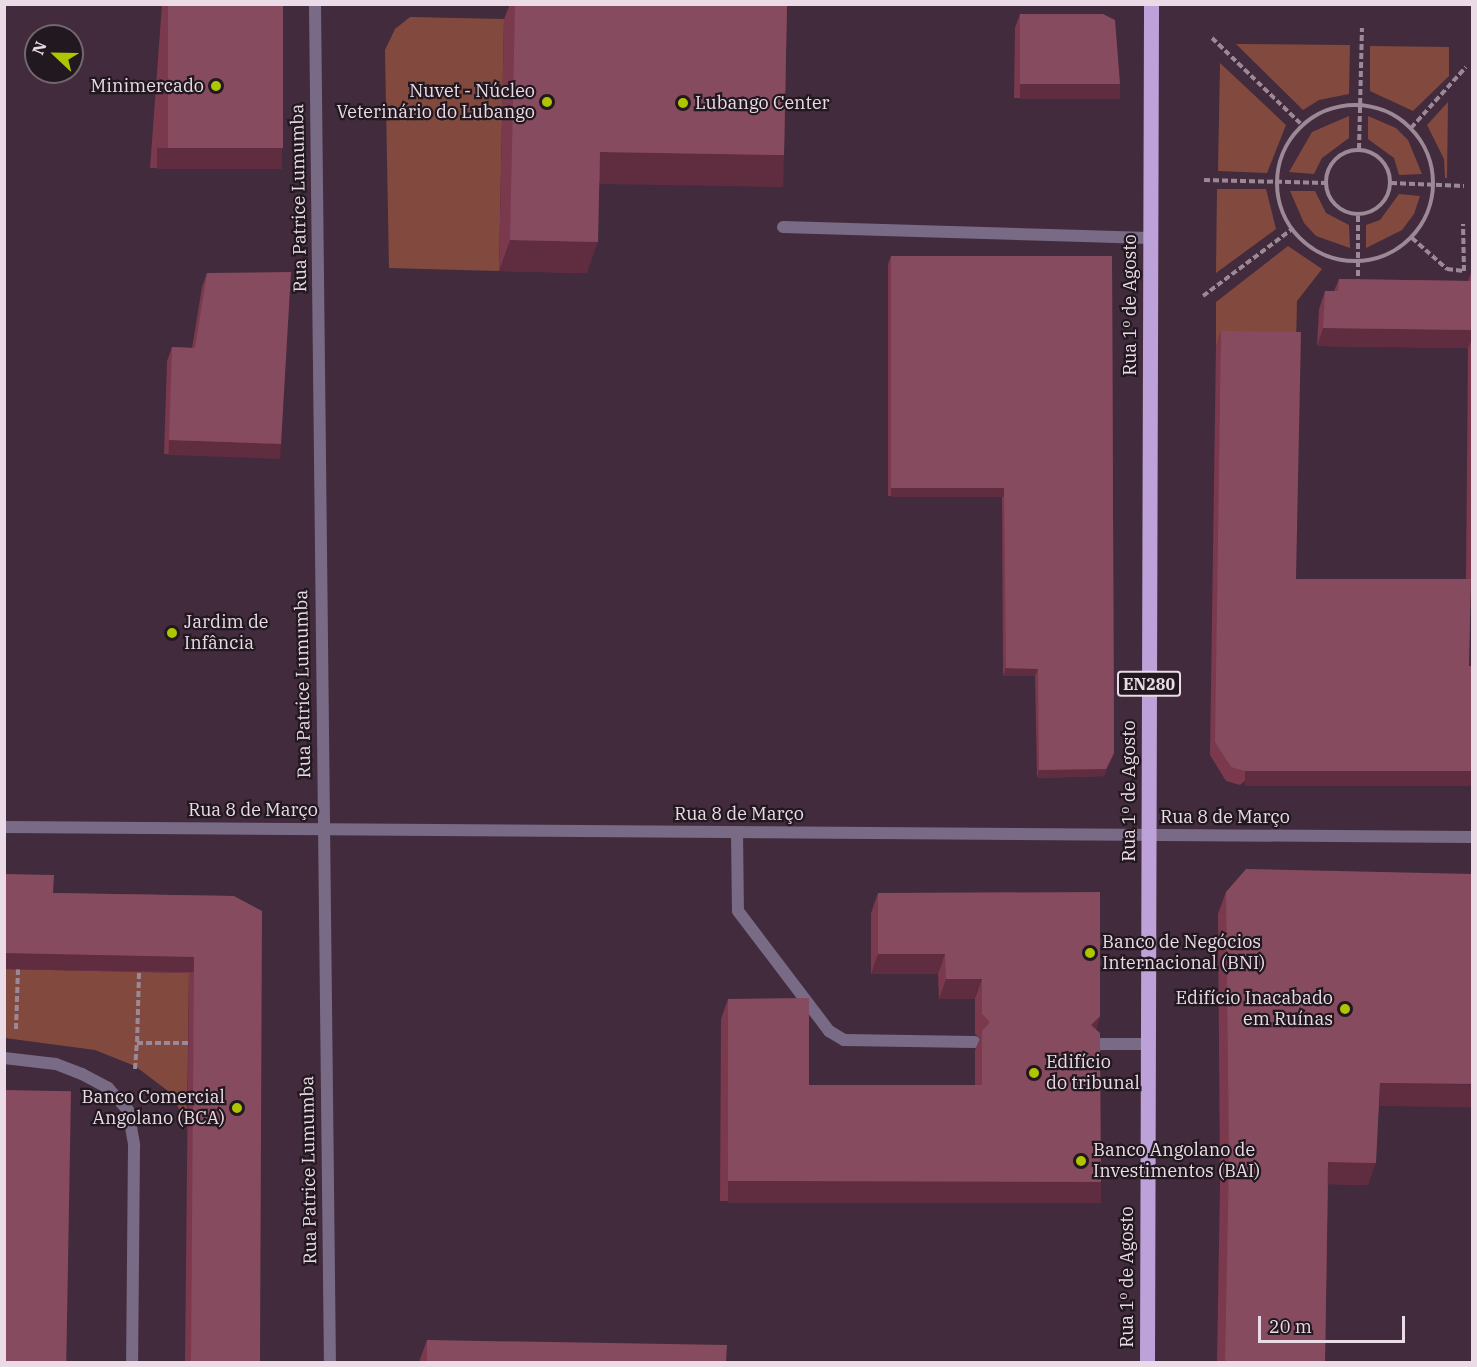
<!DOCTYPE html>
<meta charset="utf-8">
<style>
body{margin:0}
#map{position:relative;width:1477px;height:1367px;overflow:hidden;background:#422b3d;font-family:"IBM Plex Serif",serif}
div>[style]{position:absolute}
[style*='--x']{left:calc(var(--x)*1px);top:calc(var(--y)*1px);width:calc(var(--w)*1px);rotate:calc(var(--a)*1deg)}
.green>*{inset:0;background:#824a3e}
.path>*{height:4px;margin-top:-2px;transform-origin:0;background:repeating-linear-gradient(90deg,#9c8997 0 6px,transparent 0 9px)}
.path>.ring{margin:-2px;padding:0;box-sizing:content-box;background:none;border:4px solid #9c8997;border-radius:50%}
.service>*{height:12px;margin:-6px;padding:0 6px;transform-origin:6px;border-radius:6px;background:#796b86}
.minor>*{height:12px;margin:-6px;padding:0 6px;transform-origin:6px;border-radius:6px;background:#796b86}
.tertiary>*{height:12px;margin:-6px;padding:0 6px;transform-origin:6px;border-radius:6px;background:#796b86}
.primary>*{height:15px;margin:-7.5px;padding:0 7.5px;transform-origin:7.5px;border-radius:7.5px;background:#bda1d9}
.wall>*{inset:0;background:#7a394d}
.shaded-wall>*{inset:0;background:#5f2c40;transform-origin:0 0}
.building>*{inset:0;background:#864b5e;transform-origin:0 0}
.dots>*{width:16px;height:16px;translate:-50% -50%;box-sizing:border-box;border:3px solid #22181f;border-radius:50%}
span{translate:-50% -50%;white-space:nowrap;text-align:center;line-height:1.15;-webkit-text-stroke:4.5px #22181f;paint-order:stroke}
.shield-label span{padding:2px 4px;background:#22181f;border:2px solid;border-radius:4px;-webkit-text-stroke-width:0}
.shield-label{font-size:16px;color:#eadbe6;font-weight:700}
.poi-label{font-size:18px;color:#eadbe6}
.right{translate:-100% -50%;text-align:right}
.left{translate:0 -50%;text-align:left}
.street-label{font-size:18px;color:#eadbe6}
.frame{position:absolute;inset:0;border:6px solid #eadbe6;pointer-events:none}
.north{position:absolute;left:24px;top:24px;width:60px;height:60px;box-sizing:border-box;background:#22181f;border:2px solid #72666f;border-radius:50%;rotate:292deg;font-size:16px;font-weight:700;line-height:24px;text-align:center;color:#eadbe6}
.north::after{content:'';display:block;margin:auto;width:21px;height:27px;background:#b0c502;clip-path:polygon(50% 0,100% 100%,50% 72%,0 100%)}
.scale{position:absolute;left:1258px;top:1316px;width:147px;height:27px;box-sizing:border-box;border:3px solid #eadbe6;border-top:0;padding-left:8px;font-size:18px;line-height:21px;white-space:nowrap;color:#eadbe6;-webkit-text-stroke:4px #22181f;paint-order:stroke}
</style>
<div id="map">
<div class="green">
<i style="clip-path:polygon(410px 17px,504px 19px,499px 271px,389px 268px,385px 50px,395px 29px)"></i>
<i style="clip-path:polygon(1236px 44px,1350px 45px,1349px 94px,1319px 100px,1303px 110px)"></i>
<i style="clip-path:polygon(1370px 46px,1449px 47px,1449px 76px,1413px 111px,1370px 91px)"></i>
<i style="clip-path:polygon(1220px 63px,1286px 125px,1267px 173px,1218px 171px)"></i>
<i style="clip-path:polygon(1448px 102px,1447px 178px,1445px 178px,1444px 159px,1427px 125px)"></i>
<i style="clip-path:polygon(1349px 116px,1349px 138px,1322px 158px,1314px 174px,1289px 172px,1312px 132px)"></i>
<i style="clip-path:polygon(1368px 116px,1396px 128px,1408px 140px,1422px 174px,1399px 175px,1394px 158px,1368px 139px)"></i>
<i style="clip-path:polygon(1217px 189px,1266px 189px,1276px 229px,1216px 273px)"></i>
<i style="clip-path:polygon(1290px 191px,1315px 191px,1326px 213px,1349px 225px,1350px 248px,1316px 236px,1304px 223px)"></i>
<i style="clip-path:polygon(1399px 194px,1420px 196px,1414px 214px,1402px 230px,1366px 248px,1366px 225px,1380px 220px)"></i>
<i style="clip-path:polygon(1288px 246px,1322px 269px,1297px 301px,1296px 345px,1216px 345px,1216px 302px)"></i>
<i style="clip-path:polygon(4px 969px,189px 973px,187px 1127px,172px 1094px,135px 1066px,95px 1050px,5px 1038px)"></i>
</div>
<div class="path">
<i style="--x:1212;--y:38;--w:125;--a:44"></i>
<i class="ring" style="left:1277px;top:105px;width:152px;height:152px"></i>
<i style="--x:1411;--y:128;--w:82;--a:-48"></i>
<i style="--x:1359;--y:149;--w:121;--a:-88.6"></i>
<i class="ring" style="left:1326px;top:150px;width:60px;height:60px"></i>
<i style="--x:1204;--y:180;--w:121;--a:1.4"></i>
<i style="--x:1391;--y:183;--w:73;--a:2.4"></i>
<i style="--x:1412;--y:238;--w:47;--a:41.5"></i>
<i style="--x:1447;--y:269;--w:17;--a:7"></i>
<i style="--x:1464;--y:271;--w:47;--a:-91.2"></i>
<i style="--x:1358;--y:285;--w:71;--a:-90"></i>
<i style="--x:1203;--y:296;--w:110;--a:-36.9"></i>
<i style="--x:139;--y:973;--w:70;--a:91.6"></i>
<i style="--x:137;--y:1043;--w:51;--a:0"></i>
<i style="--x:16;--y:1029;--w:60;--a:-88.1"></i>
<i style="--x:135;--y:1069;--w:26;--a:-86"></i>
</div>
<div class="service">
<i style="--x:783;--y:227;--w:367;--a:1.7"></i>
<i style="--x:737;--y:832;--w:79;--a:89.3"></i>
<i style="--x:738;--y:911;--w:151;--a:52.8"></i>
<i style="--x:829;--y:1031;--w:17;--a:31"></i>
<i style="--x:844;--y:1040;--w:131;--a:0.9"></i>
<i style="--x:1092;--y:1044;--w:56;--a:0"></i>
<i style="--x:4;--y:1058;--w:52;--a:6.6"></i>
<i style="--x:56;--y:1064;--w:28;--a:21"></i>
<i style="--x:82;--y:1074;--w:30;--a:28"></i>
<i style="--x:108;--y:1088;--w:30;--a:48"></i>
<i style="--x:128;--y:1110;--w:36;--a:80"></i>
<i style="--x:134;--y:1145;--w:217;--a:90.5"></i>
</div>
<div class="minor">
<i style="--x:4;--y:827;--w:1468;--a:0.39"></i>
</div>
<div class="tertiary">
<i style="--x:315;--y:4;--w:1358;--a:89.37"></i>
</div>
<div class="primary">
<i style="--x:1147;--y:1362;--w:1358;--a:-89.83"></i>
</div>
<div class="wall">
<i style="clip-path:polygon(162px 4px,283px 4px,282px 148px,275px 168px,150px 168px)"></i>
<i style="clip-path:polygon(510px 4px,787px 4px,784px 155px,773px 185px,599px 182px,587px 273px,499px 271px,504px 19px)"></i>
<i style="clip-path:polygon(1020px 14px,1115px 98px,1014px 98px,1015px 28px)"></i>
<i style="clip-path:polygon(891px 256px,1112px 256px,1114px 753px,1104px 776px,1037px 778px,1035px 676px,1003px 676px,1002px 496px,888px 496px,888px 264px)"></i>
<i style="clip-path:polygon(1473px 267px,1473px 593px,1470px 593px,1240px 785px,1226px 781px,1210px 755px,1216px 345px,1221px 331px,1296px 579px,1466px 579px,1468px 348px,1317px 346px,1319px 309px,1325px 291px,1334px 291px,1339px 279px,1468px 281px)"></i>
<i style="clip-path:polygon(207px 273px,276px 458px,164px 454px,167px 361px,172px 347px,192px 348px,202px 287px)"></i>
<i style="clip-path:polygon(4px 874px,53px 893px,234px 896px,260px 1362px,185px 1362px,189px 973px,4px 969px)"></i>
<i style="clip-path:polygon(1226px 892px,1379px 1105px,1368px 1185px,1328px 1184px,1325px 1362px,1217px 1362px,1220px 1182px,1218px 914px)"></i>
<i style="clip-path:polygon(878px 893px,1100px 1016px,1096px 1029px,1101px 1182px,1094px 1202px,720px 1201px,721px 1019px,728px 999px,809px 1085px,975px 1085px,975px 1050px,980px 1038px,975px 1034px,975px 999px,939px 999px,938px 974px,871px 974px,871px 913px)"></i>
<i style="clip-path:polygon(427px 1340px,726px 1362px,419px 1362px)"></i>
</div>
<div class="shaded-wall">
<i style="left:1020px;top:84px;width:100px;height:15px"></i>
<i style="left:157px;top:148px;width:125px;height:21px"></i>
<i style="left:600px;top:152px;width:184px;height:32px;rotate:1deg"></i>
<i style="clip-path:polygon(510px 240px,598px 242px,587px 273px,499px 271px)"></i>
<i style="clip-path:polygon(1323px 328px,1473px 330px,1473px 337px,1468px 348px,1317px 346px)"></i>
<i style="left:169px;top:440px;width:112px;height:15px;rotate:2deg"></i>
<i style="left:891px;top:488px;width:113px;height:9px"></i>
<i style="clip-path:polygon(1472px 575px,1473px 593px,1466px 593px)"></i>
<i style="clip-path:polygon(1006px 668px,1038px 669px,1035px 676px,1003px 676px)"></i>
<i style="clip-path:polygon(1114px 753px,1104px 776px,1037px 778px,1039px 770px)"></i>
<i style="left:1245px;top:771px;width:228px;height:15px"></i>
<i style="left:4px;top:953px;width:190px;height:16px;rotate:1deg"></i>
<i style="clip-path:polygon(878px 954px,945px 954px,938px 974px,871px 974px)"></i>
<i style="clip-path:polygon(946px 979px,982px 979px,975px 999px,939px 999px)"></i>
<i style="clip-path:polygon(1100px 1016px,1093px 1036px,1091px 1025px)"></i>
<i style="left:1380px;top:1083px;width:93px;height:23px;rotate:1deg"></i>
<i style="clip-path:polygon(1328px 1162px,1376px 1163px,1368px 1185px,1320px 1184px)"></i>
<i style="left:728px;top:1181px;width:373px;height:22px"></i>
</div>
<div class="building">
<i style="left:168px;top:4px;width:115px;height:144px"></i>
<i style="clip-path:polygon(515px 4px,787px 4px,784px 155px,600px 152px,598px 242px,510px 240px)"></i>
<i style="clip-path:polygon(1020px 14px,1103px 14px,1115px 20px,1120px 84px,1020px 84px)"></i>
<i style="clip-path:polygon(891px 256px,1112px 256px,1114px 753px,1106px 769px,1039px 770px,1038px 669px,1006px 668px,1004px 488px,891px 488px)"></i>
<i style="clip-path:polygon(291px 272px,281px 444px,169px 440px,172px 347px,195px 348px,207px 273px)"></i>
<i style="clip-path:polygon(1339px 279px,1473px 281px,1473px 330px,1323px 328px,1325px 291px,1338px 291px)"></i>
<i style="clip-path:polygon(1221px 331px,1301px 332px,1296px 579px,1471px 579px,1469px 666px,1473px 666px,1473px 771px,1245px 771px,1231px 767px,1215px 742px)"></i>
<i style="clip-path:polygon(1246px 869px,1473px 874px,1473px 1084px,1380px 1083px,1376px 1163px,1328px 1162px,1325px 1362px,1225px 1362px,1229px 1159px,1226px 892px)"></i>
<i style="clip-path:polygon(4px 874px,54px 875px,53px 893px,234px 896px,262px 911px,260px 1362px,191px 1362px,194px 957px,4px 953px)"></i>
<i style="clip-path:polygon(1100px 892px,1100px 1016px,1091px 1025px,1100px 1033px,1101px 1182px,728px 1181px,728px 999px,809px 998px,809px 1085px,982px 1085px,982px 1031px,990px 1022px,982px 1014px,982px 979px,946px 979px,945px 954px,878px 954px,878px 893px)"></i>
<i style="left:4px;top:1090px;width:67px;height:272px;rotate:1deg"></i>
<i style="clip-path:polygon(427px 1340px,727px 1345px,726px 1362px,427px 1362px)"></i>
</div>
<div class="dots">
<i style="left:216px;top:86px;background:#b0c502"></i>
<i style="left:547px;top:102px;background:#b0c502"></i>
<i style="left:683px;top:103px;background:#b0c502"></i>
<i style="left:172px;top:633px;background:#b0c502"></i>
<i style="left:1090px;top:953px;background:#b0c502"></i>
<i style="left:1345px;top:1009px;background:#b0c502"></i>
<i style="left:1034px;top:1073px;background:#b0c502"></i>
<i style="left:237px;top:1108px;background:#b0c502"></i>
<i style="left:1081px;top:1161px;background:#b0c502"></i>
</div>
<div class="shield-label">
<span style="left:1149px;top:684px">EN280</span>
</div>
<div class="poi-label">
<span class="right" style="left:204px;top:86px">Minimercado</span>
<span class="right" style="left:535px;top:102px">Nuvet - Núcleo<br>Veterinário do Lubango</span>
<span class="left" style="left:695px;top:103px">Lubango Center</span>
<span class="left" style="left:184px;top:633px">Jardim de<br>Infância</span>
<span class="left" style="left:1102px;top:953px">Banco de Negócios<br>Internacional (BNI)</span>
<span class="right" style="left:1333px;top:1009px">Edifício Inacabado<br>em Ruínas</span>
<span class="left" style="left:1046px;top:1073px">Edifício<br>do tribunal</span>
<span class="right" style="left:225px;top:1108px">Banco Comercial<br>Angolano (BCA)</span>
<span class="left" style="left:1093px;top:1161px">Banco Angolano de<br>Investimentos (BAI)</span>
</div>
<div class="street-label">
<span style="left:299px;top:198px;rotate:-91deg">Rua Patrice Lumumba</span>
<span style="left:1130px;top:305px;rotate:-90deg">Rua 1º de Agosto</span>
<span style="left:303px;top:684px;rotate:-91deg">Rua Patrice Lumumba</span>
<span style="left:1129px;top:791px;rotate:-90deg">Rua 1º de Agosto</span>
<span style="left:253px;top:810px">Rua 8 de Março</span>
<span style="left:739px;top:814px">Rua 8 de Março</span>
<span style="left:1225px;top:817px">Rua 8 de Março</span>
<span style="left:309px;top:1170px;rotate:-91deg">Rua Patrice Lumumba</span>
<span style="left:1127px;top:1277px;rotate:-90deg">Rua 1º de Agosto</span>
</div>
<div class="frame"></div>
<div class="north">N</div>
<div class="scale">20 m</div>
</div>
